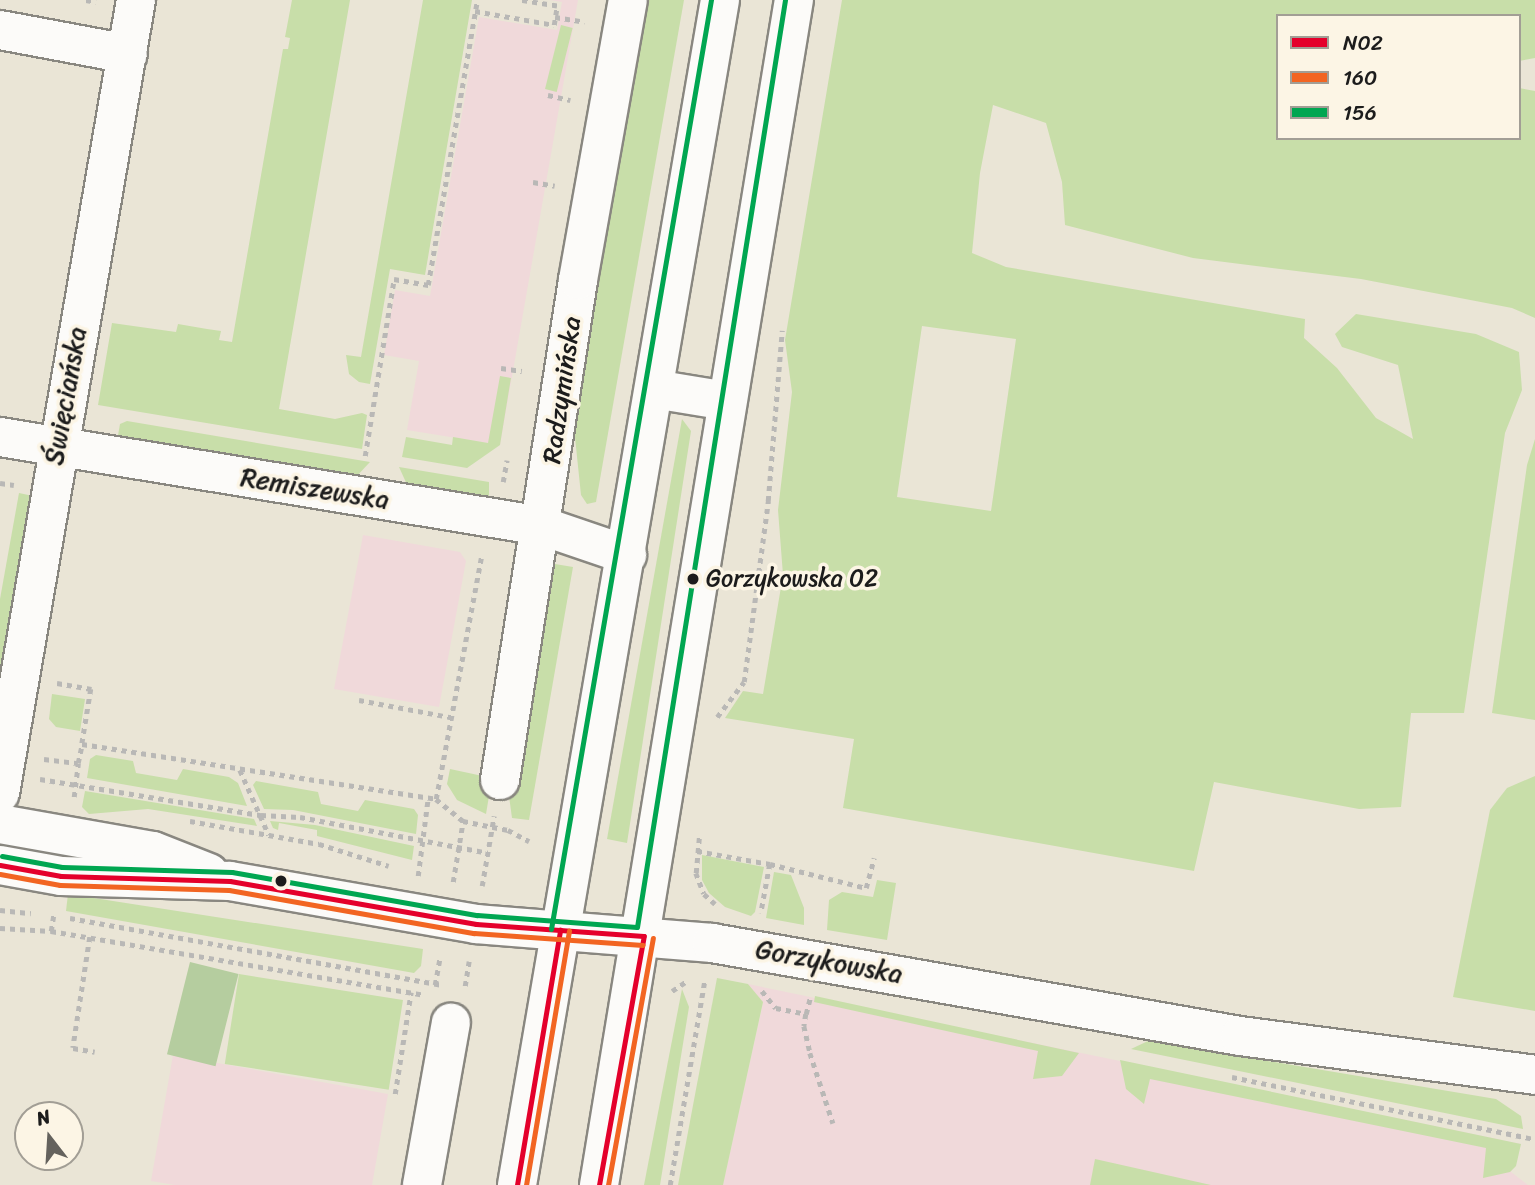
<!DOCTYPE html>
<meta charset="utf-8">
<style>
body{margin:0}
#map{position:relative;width:1535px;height:1185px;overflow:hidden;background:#eae5d6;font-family:Sriracha,sans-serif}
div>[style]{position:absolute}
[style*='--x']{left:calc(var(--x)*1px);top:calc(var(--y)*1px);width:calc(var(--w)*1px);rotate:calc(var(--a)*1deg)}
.built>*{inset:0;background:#f0d9da}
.green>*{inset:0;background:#c8dea9;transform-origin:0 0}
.forest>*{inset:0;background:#b5cd9f;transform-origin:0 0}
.path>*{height:4.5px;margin-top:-2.25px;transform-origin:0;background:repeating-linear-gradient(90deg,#b9b8b6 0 5px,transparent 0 10px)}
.roads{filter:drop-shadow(2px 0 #898780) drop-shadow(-2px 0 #898780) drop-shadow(0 2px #898780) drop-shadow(0 -2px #898780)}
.minor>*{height:38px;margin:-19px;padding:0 19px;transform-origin:19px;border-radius:19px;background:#fcfbf9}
.major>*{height:38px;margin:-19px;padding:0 19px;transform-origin:19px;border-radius:19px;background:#fcfbf9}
.bus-1>*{height:5px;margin:-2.5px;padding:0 2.5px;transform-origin:2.5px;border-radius:2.5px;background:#e4002b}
.bus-2>*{height:5px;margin:-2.5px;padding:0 2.5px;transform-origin:2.5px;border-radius:2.5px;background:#f26522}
.bus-3>*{height:5px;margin:-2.5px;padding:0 2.5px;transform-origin:2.5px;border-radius:2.5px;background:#00a651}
.dots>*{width:19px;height:19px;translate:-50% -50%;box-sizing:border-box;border:4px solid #fcf5e5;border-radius:50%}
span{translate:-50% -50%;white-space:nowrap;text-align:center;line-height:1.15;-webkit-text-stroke:7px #fcf5e5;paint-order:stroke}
.bus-label{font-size:24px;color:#1c1c1c}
.left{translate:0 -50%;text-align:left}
.street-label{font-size:26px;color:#1c1c1c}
.legend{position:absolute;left:1276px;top:14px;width:245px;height:126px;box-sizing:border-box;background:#fcf5e5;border:2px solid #a29e95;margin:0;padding:9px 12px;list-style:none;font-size:21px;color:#1c1c1c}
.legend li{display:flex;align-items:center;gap:14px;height:35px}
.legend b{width:35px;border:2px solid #a29e95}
.north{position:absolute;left:14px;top:1101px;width:70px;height:70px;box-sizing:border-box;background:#fcf5e5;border:2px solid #a29e95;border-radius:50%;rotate:343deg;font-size:19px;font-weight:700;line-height:28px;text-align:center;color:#1c1c1c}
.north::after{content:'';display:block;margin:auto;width:24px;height:32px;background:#64625d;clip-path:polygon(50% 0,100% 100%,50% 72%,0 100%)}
</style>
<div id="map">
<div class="built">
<i style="clip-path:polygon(550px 0,578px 0,500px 445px,407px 430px,419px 361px,384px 355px,395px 290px,430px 296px,479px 17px,557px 30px,562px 2px)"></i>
<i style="clip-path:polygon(363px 535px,460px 552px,466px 561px,439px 707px,334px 689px)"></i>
<i style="clip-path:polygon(748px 984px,1521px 1144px,1511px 1172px,1528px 1185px,723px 1185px,763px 1003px)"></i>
<i style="clip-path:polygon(173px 1055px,388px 1094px,372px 1185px,175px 1185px,151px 1181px)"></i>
</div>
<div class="green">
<i style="clip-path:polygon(292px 0,350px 0,279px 409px,335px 419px,362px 413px,367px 415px,362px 449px,98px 405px,112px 323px,176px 332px,178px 324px,207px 329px,221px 331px,219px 340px,232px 342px,283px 49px,288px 49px,290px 38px,285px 37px)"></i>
<i style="clip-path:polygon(423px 0,472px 0,425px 275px,390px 269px,370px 384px,359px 382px,349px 374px,346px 355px,361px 357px)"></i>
<i style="clip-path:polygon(645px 0,684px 0,596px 502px,587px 504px,581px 495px,573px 418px)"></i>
<i style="clip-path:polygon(evenodd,842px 0,1535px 0,1535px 58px,1519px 61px,1519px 16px,1278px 16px,1278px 138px,1519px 138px,1519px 88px,1535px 91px,1535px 318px,1512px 308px,1361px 279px,1193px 258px,1065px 225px,1062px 182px,1046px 123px,993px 105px,980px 173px,972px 253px,1006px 267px,1305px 319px,1304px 338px,1337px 368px,1376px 418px,1413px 439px,1398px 365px,1342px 347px,1335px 334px,1356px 314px,1476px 334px,1519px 352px,1522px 390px,1505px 433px,1464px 713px,1411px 713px,1401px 807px,1359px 809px,1214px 782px,1194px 871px,843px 808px,854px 739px,725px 718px,743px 691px,763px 694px,783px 575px,778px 510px,792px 392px,785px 340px,842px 0,922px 326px,1016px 339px,991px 511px,897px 497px,922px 326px)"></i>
<i style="left:561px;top:25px;width:12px;height:66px;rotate:14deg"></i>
<i style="clip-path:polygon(500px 376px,511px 378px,500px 445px,467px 468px,402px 457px,406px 437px,452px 445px,453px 437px,488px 443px)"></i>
<i style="clip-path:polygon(682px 419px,691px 431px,627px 843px,607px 839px)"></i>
<i style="clip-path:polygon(127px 421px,370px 462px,355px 478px,117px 441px,120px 424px)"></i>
<i style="clip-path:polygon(1535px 439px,1535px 720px,1492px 713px,1527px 465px)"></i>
<i style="clip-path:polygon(399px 467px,489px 482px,489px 505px,409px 489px)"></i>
<i style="clip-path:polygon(19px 493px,33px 496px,0 685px,0 599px)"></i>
<i style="clip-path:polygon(555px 564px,573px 567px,529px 820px,512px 818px,509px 796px,548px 569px)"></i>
<i style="clip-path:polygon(52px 694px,85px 699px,80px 731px,56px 727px,49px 719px)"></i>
<i style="clip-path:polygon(96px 755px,133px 761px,136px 773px,177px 780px,183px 769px,229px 777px,238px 783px,247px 806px,87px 778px,90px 759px)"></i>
<i style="clip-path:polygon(450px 769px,492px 778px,486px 814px,457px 800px,447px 784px)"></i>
<i style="clip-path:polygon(1535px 776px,1535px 1011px,1453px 997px,1490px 810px,1507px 788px)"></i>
<i style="clip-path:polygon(256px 781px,318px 792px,321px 804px,358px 811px,365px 800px,414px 809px,418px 815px,416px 834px,293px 810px,264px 809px,253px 785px)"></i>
<i style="clip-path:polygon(85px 791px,254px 819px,257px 826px,148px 809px,89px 814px,82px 807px)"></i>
<i style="clip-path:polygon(270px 821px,315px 825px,414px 846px,412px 860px,317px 836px,317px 830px,279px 823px,278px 830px,273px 828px)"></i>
<i style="clip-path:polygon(702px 855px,764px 867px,755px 912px,751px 916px,725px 907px,709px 893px,702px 880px)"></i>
<i style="clip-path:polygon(774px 872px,791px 875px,804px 908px,804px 925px,766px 918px)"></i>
<i style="clip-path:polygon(877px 880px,896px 883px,887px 940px,827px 930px,829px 900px,842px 892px,873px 897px)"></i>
<i style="clip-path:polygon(68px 894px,423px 949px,421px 966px,414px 973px,66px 911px)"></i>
<i style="left:239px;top:974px;width:166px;height:91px;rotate:9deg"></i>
<i style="clip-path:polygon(717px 978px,748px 984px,763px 1002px,723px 1185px,678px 1185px)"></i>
<i style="clip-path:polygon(682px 989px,689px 1007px,660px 1185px,644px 1185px)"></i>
<i style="clip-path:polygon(815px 996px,1079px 1053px,1062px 1076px,1033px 1079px,1038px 1051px,814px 1002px)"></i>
<i style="clip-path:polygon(1148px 1041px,1496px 1099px,1521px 1116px,1523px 1129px,1131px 1049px)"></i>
<i style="clip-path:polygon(1120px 1060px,1521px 1144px,1516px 1166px,1510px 1172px,1483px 1178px,1486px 1148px,1150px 1079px,1144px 1104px,1126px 1089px)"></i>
<i style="clip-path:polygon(1095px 1159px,1211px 1185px,1090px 1185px)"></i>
</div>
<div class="forest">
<i style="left:190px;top:962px;width:50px;height:95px;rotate:14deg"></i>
</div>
<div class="path">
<i style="--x:86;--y:0;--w:10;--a:11"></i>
<i style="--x:475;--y:11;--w:80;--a:10"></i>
<i style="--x:554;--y:25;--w:19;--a:-81"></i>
<i style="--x:557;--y:6;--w:38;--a:-171"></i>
<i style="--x:555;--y:17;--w:30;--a:9"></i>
<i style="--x:548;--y:95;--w:23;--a:13"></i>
<i style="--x:533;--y:182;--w:22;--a:10"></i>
<i style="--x:501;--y:368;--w:21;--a:8"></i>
<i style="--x:365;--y:456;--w:179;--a:-80.7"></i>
<i style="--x:394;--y:279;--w:35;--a:10"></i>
<i style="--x:428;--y:285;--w:289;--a:-80.2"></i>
<i style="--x:503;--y:482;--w:22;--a:-80"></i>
<i style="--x:0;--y:483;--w:14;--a:8"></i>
<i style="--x:57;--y:683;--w:35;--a:10"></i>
<i style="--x:91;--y:689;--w:56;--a:99.3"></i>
<i style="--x:359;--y:700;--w:93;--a:10.6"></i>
<i style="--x:717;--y:717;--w:44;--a:-52.4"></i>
<i style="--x:744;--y:682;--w:183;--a:-82.4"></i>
<i style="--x:768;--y:501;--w:171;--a:-85.3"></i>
<i style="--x:44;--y:759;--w:34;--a:7"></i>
<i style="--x:78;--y:763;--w:19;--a:-78"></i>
<i style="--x:82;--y:744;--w:358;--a:8.8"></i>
<i style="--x:436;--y:799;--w:35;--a:39"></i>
<i style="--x:240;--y:770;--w:71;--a:66"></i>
<i style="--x:40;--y:779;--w:224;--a:9.3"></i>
<i style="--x:261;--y:815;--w:39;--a:3"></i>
<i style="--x:300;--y:817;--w:191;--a:10.8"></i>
<i style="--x:74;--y:797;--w:34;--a:-83"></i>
<i style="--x:436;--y:799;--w:249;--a:-79.4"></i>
<i style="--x:190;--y:821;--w:131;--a:10.1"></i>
<i style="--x:319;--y:844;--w:73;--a:17.4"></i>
<i style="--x:697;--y:851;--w:74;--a:10.1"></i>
<i style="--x:770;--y:864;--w:50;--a:100.4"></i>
<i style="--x:770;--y:864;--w:99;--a:14"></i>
<i style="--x:866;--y:888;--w:31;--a:-75"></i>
<i style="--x:696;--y:873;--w:37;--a:-85"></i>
<i style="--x:696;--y:873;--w:22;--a:69"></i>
<i style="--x:704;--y:894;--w:15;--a:42"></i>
<i style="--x:418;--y:876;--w:79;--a:-82.7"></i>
<i style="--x:453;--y:882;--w:62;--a:-80.7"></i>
<i style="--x:463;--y:821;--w:46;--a:11.3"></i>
<i style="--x:508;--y:830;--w:24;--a:28"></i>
<i style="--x:482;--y:886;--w:71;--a:-80.3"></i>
<i style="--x:0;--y:910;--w:31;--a:6"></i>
<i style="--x:70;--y:918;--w:377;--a:10.2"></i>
<i style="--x:0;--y:928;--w:51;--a:3.4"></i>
<i style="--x:51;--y:931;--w:378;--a:9.7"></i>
<i style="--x:51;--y:931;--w:19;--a:-81"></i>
<i style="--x:90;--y:937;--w:112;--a:98.7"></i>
<i style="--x:73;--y:1048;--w:22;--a:10"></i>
<i style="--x:435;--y:985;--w:29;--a:-80"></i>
<i style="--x:465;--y:986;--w:25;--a:-81"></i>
<i style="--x:672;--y:991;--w:18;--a:-34"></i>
<i style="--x:762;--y:991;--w:22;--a:51"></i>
<i style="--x:776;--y:1008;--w:31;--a:11"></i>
<i style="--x:806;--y:1014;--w:12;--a:99"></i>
<i style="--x:804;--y:1026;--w:28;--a:77"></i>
<i style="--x:810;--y:1053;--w:74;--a:71.8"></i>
<i style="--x:806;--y:1014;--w:16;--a:-76"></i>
<i style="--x:1232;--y:1077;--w:309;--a:11.6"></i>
<i style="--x:395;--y:1094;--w:103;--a:-81.1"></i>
<i style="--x:670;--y:1185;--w:209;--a:-80.4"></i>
</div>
<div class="roads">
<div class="minor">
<i style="--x:0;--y:30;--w:130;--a:10.6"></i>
<i style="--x:0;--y:437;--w:549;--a:9.33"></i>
<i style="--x:542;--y:526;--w:90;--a:18.8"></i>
<i style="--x:500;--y:780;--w:506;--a:-81.13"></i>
<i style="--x:578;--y:280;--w:284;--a:-79.9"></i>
<i style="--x:0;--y:793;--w:805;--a:-80.27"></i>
<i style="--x:0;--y:824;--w:155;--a:10"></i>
<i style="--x:153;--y:851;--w:60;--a:21.4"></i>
<i style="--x:0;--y:865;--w:62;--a:10.2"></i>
<i style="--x:61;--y:876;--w:169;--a:1.7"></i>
<i style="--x:230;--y:881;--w:250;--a:9.9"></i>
<i style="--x:476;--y:924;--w:237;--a:4.6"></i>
<i style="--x:712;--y:943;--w:536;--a:9.99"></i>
<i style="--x:1240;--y:1036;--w:298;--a:7.5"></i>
<i style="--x:422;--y:1185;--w:165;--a:-79.9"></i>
</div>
<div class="major">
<i style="--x:654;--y:389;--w:74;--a:9.3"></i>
<i style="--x:517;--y:1185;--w:1202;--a:-80.28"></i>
<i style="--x:599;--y:1185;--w:1201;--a:-80.66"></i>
</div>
</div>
<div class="bus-1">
<i style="--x:0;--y:865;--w:62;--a:10.2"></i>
<i style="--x:61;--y:876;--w:169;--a:1.7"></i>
<i style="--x:230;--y:881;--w:250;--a:9.9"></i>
<i style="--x:476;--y:924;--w:168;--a:4.1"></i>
<i style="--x:517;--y:1185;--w:259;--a:-80.4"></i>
<i style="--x:599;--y:1185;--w:253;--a:-79.8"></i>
</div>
<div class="bus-2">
<i style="--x:0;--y:874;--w:61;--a:10.4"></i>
<i style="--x:60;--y:885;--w:169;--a:1.7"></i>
<i style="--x:229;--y:890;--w:249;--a:10"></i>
<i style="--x:474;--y:933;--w:169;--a:4.1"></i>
<i style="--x:526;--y:1185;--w:258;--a:-80.4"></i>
<i style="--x:608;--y:1185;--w:251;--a:-79.7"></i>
</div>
<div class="bus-3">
<i style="--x:2;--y:856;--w:61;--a:10.4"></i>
<i style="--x:62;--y:867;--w:170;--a:1.7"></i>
<i style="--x:232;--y:872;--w:249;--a:10"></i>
<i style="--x:477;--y:915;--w:160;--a:4.3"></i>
<i style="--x:637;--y:927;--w:939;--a:-80.93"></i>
<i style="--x:551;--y:929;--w:943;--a:-80.23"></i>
</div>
<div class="dots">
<i style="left:693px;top:579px;background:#1c1c1c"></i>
<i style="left:281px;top:881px;background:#1c1c1c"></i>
</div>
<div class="bus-label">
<span class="left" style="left:706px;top:579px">Gorzykowska 02</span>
</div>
<div class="street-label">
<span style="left:562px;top:390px;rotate:-82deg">Radzymińska</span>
<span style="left:66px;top:396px;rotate:-80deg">Święciańska</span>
<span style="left:315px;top:489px;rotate:9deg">Remiszewska</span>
<span style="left:829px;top:962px;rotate:10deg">Gorzykowska</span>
</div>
<ul class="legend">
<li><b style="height:9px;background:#e4002b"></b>N02</li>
<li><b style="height:9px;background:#f26522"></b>160</li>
<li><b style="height:9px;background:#00a651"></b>156</li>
</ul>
<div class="north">N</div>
</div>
